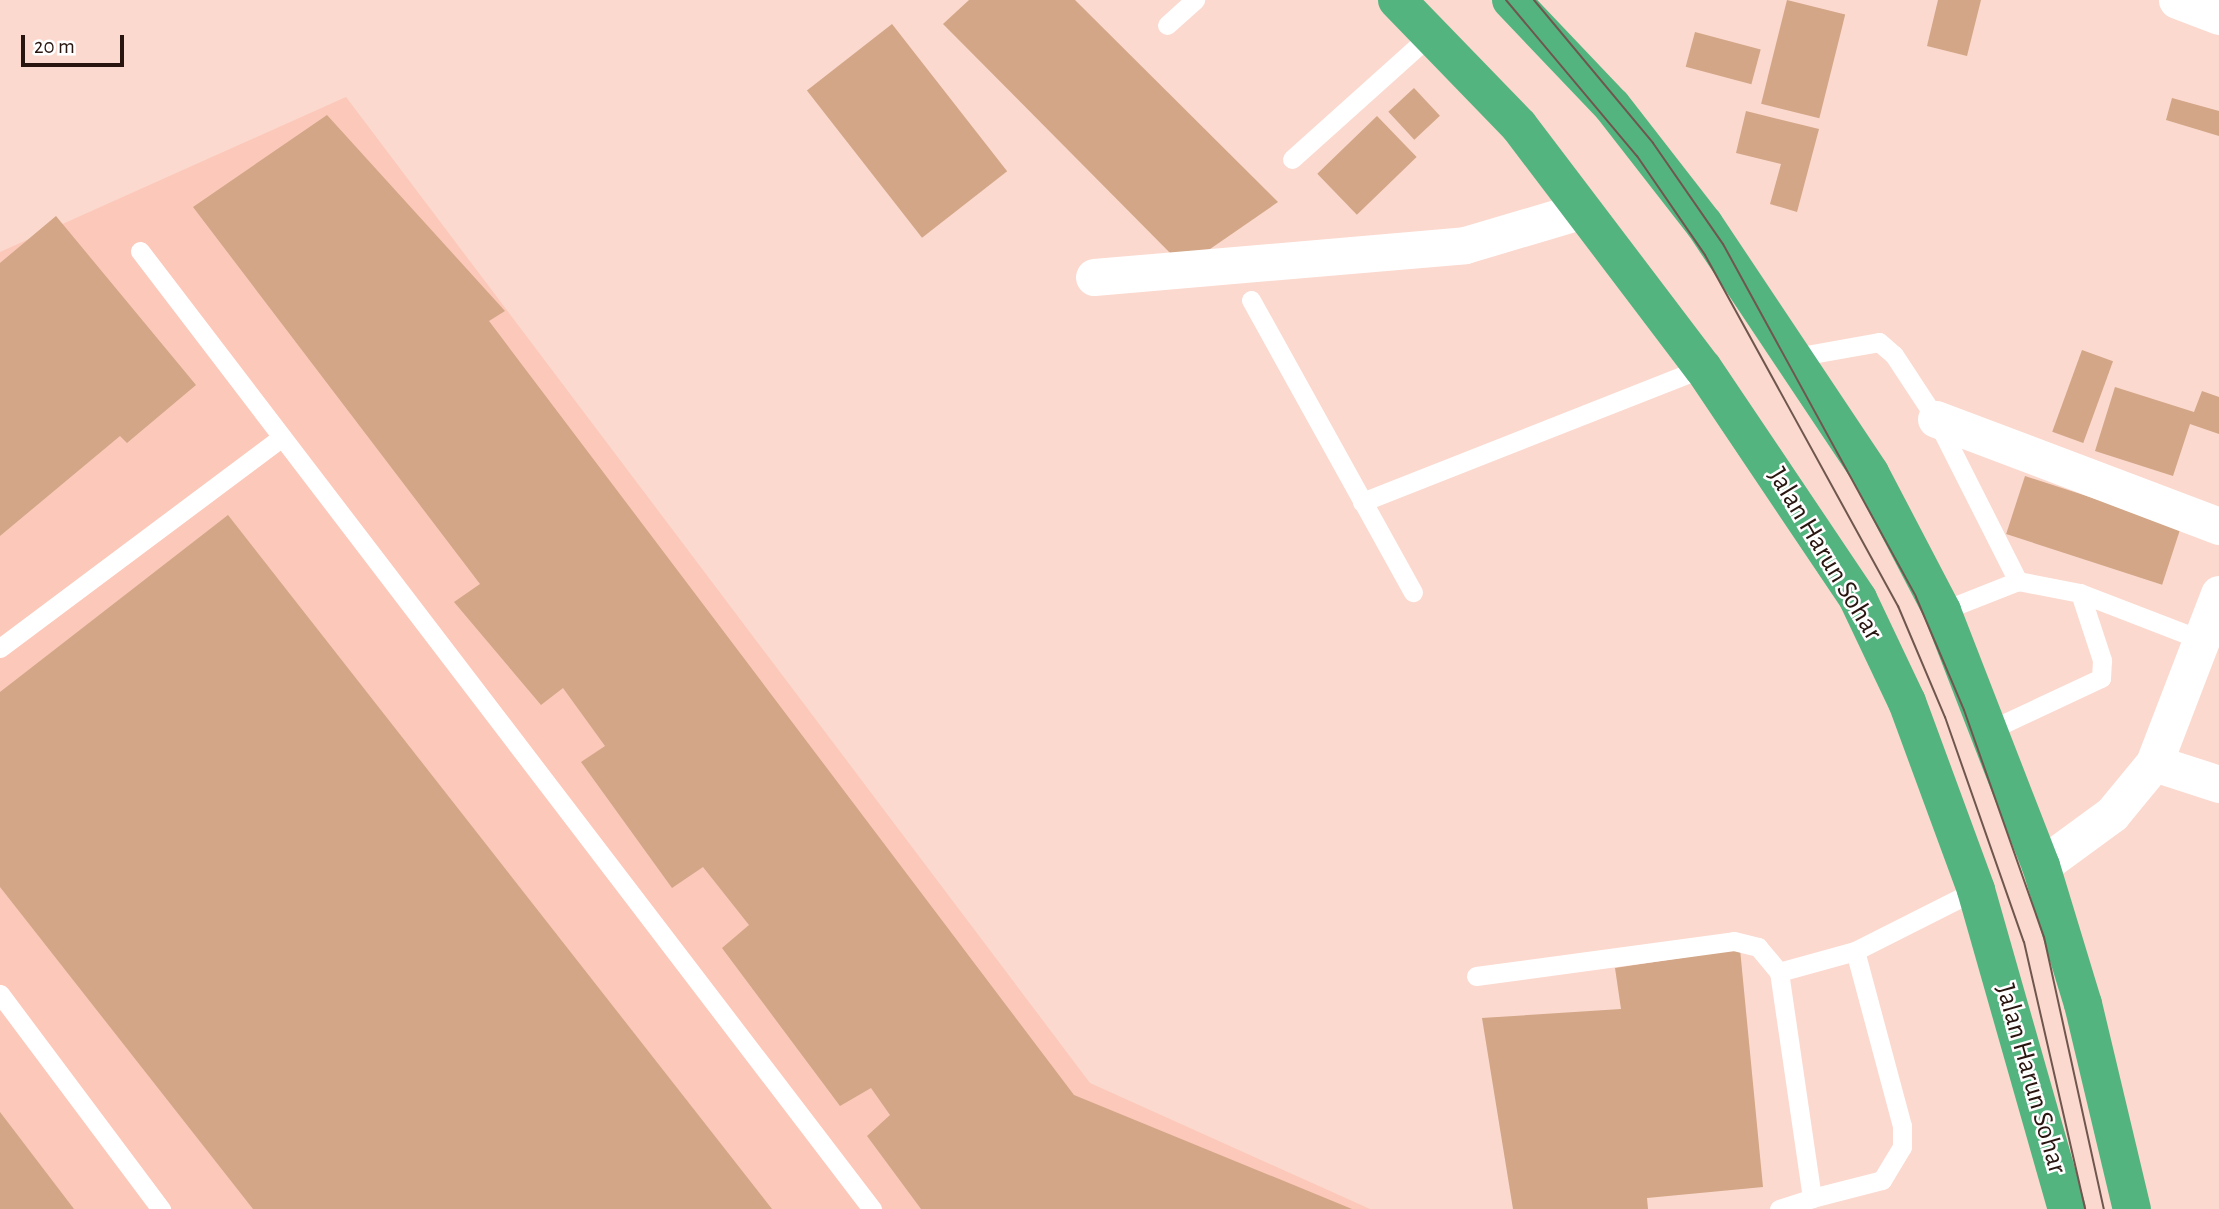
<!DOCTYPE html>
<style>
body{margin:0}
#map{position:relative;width:2219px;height:1209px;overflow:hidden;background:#fbd9ce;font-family:"Alegreya Sans",sans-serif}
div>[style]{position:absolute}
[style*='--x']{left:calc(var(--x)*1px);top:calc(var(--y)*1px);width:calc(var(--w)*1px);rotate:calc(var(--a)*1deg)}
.built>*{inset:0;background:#fcc8b9}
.building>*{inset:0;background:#d2a686;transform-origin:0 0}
.lane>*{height:19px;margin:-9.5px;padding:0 9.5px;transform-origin:9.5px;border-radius:9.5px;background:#fff}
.street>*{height:37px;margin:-18.5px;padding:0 18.5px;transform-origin:18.5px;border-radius:18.5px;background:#fff}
.highway>*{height:38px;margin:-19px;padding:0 19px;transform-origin:19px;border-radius:19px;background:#54b480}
.tram>*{height:2px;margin:-1px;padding:0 1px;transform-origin:1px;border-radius:1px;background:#6f564e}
span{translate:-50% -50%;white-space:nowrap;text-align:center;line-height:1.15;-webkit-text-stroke:5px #fff;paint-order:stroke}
.street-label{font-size:28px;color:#29150f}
.scale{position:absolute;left:21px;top:35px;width:103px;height:32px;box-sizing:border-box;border:4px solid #29150f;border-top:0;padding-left:9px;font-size:21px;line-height:24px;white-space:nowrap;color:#29150f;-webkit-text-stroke:5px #fff;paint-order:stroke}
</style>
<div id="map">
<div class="built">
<i style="clip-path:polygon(346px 97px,1090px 1083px,1370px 1209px,0 1209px,0 252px)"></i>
</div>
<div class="building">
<i style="clip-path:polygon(969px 0,1075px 0,1278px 202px,1184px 267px,943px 24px)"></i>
<i style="left:1787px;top:0;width:60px;height:107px;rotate:14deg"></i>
<i style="clip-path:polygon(1938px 0,1981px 0,1967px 56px,1927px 46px)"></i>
<i style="left:892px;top:24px;width:187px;height:108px;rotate:52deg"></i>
<i style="left:1695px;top:32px;width:68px;height:36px;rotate:15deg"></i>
<i style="left:1414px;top:88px;width:38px;height:35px;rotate:47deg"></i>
<i style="clip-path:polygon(2172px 98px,2219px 111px,2219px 136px,2166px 120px)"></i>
<i style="clip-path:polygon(1746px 111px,1819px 129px,1797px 212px,1770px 204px,1781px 164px,1736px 153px)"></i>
<i style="clip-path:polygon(327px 115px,505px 311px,489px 321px,1074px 1095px,1352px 1209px,921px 1209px,867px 1136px,890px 1115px,871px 1088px,840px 1106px,722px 948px,749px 925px,703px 867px,672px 888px,581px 762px,605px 746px,563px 688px,541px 705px,454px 602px,480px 584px,193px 207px)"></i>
<i style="left:1377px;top:116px;width:57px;height:83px;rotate:46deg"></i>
<i style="clip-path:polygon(56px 216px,196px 385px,127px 443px,120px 436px,0 536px,0 263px)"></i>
<i style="left:2082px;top:350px;width:33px;height:87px;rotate:20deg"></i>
<i style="clip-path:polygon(2115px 387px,2194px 412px,2202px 391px,2219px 397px,2219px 434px,2190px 424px,2173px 476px,2095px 451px)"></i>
<i style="left:2025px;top:476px;width:164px;height:61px;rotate:18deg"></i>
<i style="clip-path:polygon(228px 515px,772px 1209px,253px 1209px,0 887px,0 692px)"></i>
<i style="clip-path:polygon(1740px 949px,1763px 1187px,1647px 1198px,1648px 1209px,1513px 1209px,1482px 1018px,1621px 1009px,1615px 968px)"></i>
<i style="clip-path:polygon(0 1112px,74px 1209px,0 1209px)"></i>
</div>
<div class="lane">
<i style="--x:1167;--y:25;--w:38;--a:-42"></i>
<i style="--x:1292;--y:159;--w:186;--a:-41.9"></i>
<i style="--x:140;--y:251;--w:1206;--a:52.62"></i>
<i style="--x:1251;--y:300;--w:334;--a:61"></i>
<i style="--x:1795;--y:357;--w:85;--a:-10.1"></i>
<i style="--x:1879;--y:342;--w:20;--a:41"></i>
<i style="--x:1894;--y:355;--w:77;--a:56.7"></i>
<i style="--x:1936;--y:419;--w:182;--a:63.2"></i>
<i style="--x:1362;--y:502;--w:366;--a:-21.5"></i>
<i style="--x:2080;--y:593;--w:131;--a:21.1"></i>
<i style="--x:1942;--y:611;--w:82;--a:-21.5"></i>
<i style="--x:2018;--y:581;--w:63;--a:11"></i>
<i style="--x:2080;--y:593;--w:71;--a:71.8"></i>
<i style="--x:2102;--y:660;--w:18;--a:93"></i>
<i style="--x:2101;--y:678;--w:123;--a:154.9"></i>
<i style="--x:0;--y:648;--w:352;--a:-36.8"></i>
<i style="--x:1476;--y:976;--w:260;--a:-7.7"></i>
<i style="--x:1734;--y:941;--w:25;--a:14"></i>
<i style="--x:1758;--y:947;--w:33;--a:50"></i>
<i style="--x:0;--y:994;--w:269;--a:53.2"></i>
<i style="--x:1812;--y:1198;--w:72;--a:-14.4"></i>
<i style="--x:1882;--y:1180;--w:39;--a:-59"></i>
<i style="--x:1902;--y:1147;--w:21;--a:-90"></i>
<i style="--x:1902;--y:1126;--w:181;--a:-105"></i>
<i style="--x:1779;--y:1209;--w:35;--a:-18"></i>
<i style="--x:1812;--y:1198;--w:228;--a:-98.3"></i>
<i style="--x:1779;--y:972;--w:79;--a:-15.4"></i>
<i style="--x:1855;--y:951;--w:136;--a:-26.8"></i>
</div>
<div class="street">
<i style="--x:2177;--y:0;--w:45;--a:20.9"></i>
<i style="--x:1094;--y:277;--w:372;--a:-4.9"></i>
<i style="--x:1465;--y:245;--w:123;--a:-16.5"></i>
<i style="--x:1936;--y:419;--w:303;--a:20.7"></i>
<i style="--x:2154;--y:763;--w:68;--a:17.9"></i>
<i style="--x:2041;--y:866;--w:88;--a:-36.2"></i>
<i style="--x:2112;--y:814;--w:66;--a:-50.5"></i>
<i style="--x:2154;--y:763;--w:181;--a:-69"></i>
</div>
<div class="highway">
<i style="--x:1397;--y:0;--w:175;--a:45.9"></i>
<i style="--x:1519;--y:126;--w:304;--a:52.8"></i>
<i style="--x:1703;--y:368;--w:278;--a:56.1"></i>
<i style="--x:1858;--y:599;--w:114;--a:64.6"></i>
<i style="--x:1907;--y:702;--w:200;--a:69.8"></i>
<i style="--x:1976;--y:890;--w:332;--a:74.1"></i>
<i style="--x:1511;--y:0;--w:146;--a:46.4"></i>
<i style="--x:1612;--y:106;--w:150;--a:52.1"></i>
<i style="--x:1704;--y:224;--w:299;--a:56.3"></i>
<i style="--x:1870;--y:473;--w:156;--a:62.4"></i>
<i style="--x:1942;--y:611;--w:274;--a:68.8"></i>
<i style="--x:2041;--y:866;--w:144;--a:73.1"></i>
<i style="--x:2083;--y:1004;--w:211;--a:76.6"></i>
</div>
<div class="tram">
<i style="--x:1506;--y:0;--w:204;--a:50"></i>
<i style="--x:1637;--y:156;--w:120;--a:55.5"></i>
<i style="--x:1705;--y:255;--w:401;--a:61.2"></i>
<i style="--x:1898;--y:606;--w:121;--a:67.1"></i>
<i style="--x:1945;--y:717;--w:238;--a:70.7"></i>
<i style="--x:2024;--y:942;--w:274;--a:77.1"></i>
<i style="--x:1534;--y:0;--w:186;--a:50.2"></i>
<i style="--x:1653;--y:143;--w:123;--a:55.3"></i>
<i style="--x:1723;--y:244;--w:402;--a:61.3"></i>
<i style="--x:1916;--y:597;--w:123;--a:67"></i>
<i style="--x:1964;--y:710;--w:241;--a:70.6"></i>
<i style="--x:2044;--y:937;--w:279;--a:77.6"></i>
</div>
<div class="street-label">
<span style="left:1825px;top:554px;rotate:59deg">Jalan Harun Sohar</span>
<span style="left:2031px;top:1079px;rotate:74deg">Jalan Harun Sohar</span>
</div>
<div class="scale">20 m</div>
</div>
